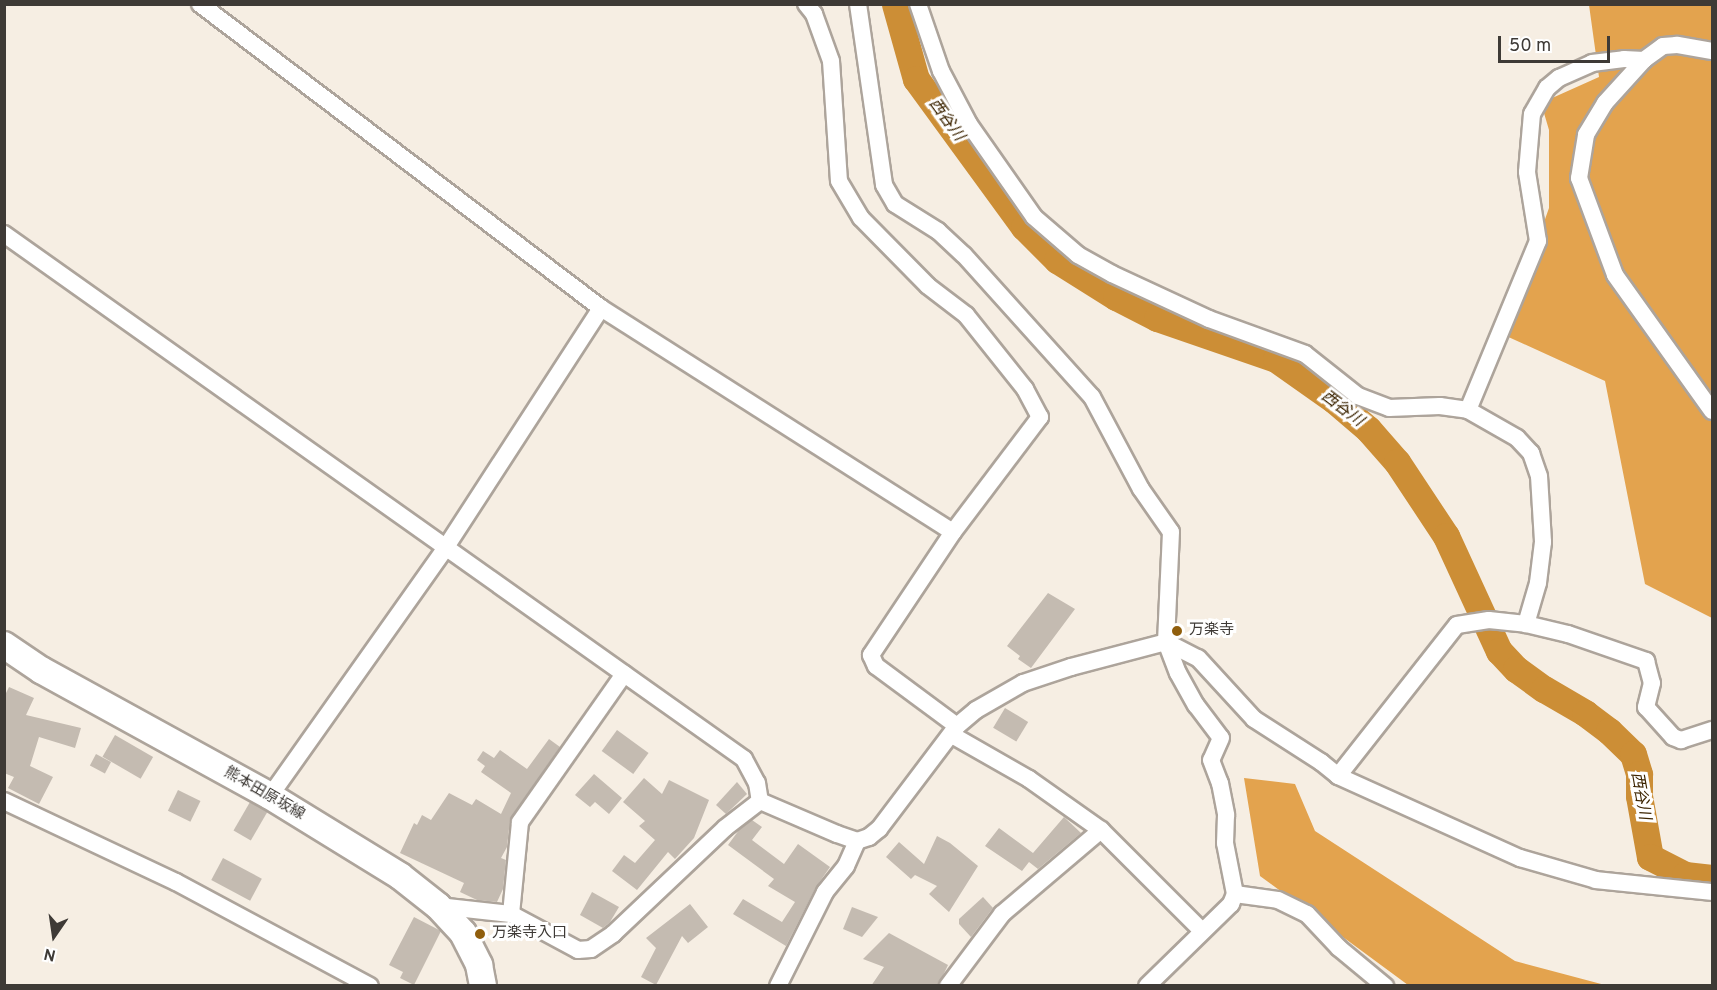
<!DOCTYPE html>
<meta charset="utf-8">
<style>
body{margin:0}
#map{position:relative;width:1717px;height:990px;overflow:hidden;background:#f6eee3;font-family:Overpass,"Noto Sans JP",sans-serif}
div>[style]{position:absolute}
[style*='--x']{left:calc(var(--x)*1px);top:calc(var(--y)*1px);width:calc(var(--w)*1px);rotate:calc(var(--a)*1deg)}
.forest>*{inset:0;background:#e3a34e}
.river>*{height:27px;margin:-13.5px;padding:0 13.5px;transform-origin:13.5px;border-radius:13.5px;background:#cc8e36}
.building>*{inset:0;background:#c4bbb1;transform-origin:0 0}
.roads{filter:drop-shadow(2px 0 #ada49b) drop-shadow(-2px 0 #ada49b) drop-shadow(0 2px #ada49b) drop-shadow(0 -2px #ada49b)}
.street>*{height:16px;margin:-8px;padding:0 8px;transform-origin:8px;border-radius:8px;background:#fff}
.primary>*{height:26px;margin:-13px;padding:0 13px;transform-origin:13px;border-radius:13px;background:#fff}
.dots>*{width:16px;height:16px;translate:-50% -50%;box-sizing:border-box;border:3px solid #fff;border-radius:50%}
span{translate:-50% -50%;white-space:nowrap;text-align:center;line-height:1.15;-webkit-text-stroke:6px #fff;paint-order:stroke}
.poi-label{font-size:15px;color:#3e3a36}
.left{translate:0 -50%;text-align:left}
.street-label{font-size:15px;color:#3e3a36}
.water-label{font-size:16px;color:#3c2400;font-style:italic}
.frame{position:absolute;inset:0;border:6px solid #3e3a36;pointer-events:none}
.north{position:absolute;left:24px;top:906px;width:60px;height:60px;-webkit-text-stroke:4px #fff;paint-order:stroke;rotate:193deg;font-size:16px;font-weight:700;line-height:24px;text-align:center;color:#3e3a36}
.north::after{content:'';display:block;margin:auto;width:21px;height:27px;background:#3e3a36;clip-path:polygon(50% 0,100% 100%,50% 72%,0 100%)}
.scale{position:absolute;left:1498px;top:36px;width:112px;height:27px;box-sizing:border-box;border:3px solid #3e3a36;border-top:0;padding-left:8px;font-size:18px;line-height:21px;white-space:nowrap;color:#3e3a36;-webkit-text-stroke:4px #fff;paint-order:stroke}
</style>
<div id="map">
<div class="forest">
<i style="clip-path:polygon(1589px 5px,1712px 5px,1712px 618px,1645px 584px,1605px 381px,1504px 335px,1549px 208px,1549px 130px,1541px 103px,1599px 77px)"></i>
<i style="clip-path:polygon(1244px 778px,1295px 784px,1315px 831px,1515px 961px,1605px 985px,1408px 985px,1260px 876px)"></i>
</div>
<div class="river">
<i style="--x:895;--y:4;--w:78;--a:74.4"></i>
<i style="--x:916;--y:79;--w:183;--a:53.9"></i>
<i style="--x:1024;--y:227;--w:47;--a:45"></i>
<i style="--x:1057;--y:260;--w:70;--a:32.1"></i>
<i style="--x:1116;--y:297;--w:46;--a:27.1"></i>
<i style="--x:1157;--y:318;--w:126;--a:19"></i>
<i style="--x:1276;--y:359;--w:71;--a:35.3"></i>
<i style="--x:1334;--y:400;--w:45;--a:40.5"></i>
<i style="--x:1368;--y:429;--w:44;--a:48.7"></i>
<i style="--x:1397;--y:462;--w:89;--a:56.5"></i>
<i style="--x:1446;--y:536;--w:127;--a:65.3"></i>
<i style="--x:1499;--y:651;--w:25;--a:47"></i>
<i style="--x:1516;--y:669;--w:34;--a:36"></i>
<i style="--x:1544;--y:689;--w:48;--a:30.3"></i>
<i style="--x:1585;--y:713;--w:30;--a:37"></i>
<i style="--x:1609;--y:731;--w:33;--a:44"></i>
<i style="--x:1633;--y:754;--w:21;--a:73"></i>
<i style="--x:1639;--y:774;--w:22;--a:90"></i>
<i style="--x:1639;--y:796;--w:62;--a:79.8"></i>
<i style="--x:1650;--y:857;--w:39;--a:27"></i>
<i style="--x:1685;--y:875;--w:27;--a:6"></i>
</div>
<div class="building">
<i style="clip-path:polygon(1048px 593px,1075px 609px,1031px 668px,1018px 659px,1020px 656px,1007px 646px)"></i>
<i style="clip-path:polygon(9px 687px,34px 698px,26px 715px,81px 728px,75px 748px,39px 737px,30px 766px,53px 777px,39px 804px,8px 788px,14px 777px,4px 773px,4px 697px)"></i>
<i style="left:1005px;top:708px;width:27px;height:23px;rotate:31deg"></i>
<i style="left:617px;top:730px;width:39px;height:26px;rotate:36deg"></i>
<i style="left:115px;top:735px;width:44px;height:25px;rotate:30deg"></i>
<i style="clip-path:polygon(549px 739px,560px 747px,510px 820px,507px 847px,501px 858px,506px 860px,503px 889px,497px 902px,477px 900px,460px 892px,464px 883px,400px 853px,414px 823px,417px 825px,422px 815px,431px 820px,449px 793px,472px 805px,476px 799px,501px 814px,511px 793px,481px 772px,485px 766px,477px 760px,483px 751px,494px 758px,500px 750px,527px 769px)"></i>
<i style="left:96px;top:754px;width:17px;height:13px;rotate:28deg"></i>
<i style="clip-path:polygon(594px 774px,622px 798px,609px 814px,595px 802px,590px 807px,575px 795px)"></i>
<i style="clip-path:polygon(644px 778px,662px 794px,669px 780px,709px 800px,694px 838px,675px 859px,668px 852px,637px 890px,612px 871px,624px 855px,635px 863px,655px 840px,639px 826px,645px 821px,623px 802px)"></i>
<i style="clip-path:polygon(737px 782px,747px 794px,726px 814px,716px 805px)"></i>
<i style="left:178px;top:790px;width:25px;height:23px;rotate:26deg"></i>
<i style="left:250px;top:802px;width:20px;height:33px;rotate:30deg"></i>
<i style="clip-path:polygon(1064px 817px,1081px 833px,1038px 869px,1029px 862px,1022px 871px,985px 846px,999px 828px,1033px 853px)"></i>
<i style="clip-path:polygon(752px 820px,762px 827px,752px 840px,784px 864px,798px 844px,830px 867px,816px 887px,786px 946px,733px 914px,743px 899px,782px 922px,795px 902px,768px 886px,774px 879px,728px 845px,739px 830px)"></i>
<i style="clip-path:polygon(937px 836px,950px 843px,978px 866px,949px 912px,929px 894px,937px 886px,915px 875px,911px 879px,886px 857px,899px 842px,924px 864px)"></i>
<i style="left:223px;top:858px;width:44px;height:25px;rotate:28deg"></i>
<i style="clip-path:polygon(592px 892px,619px 907px,610px 922px,603px 928px,580px 915px)"></i>
<i style="clip-path:polygon(983px 897px,993px 908px,971px 937px,959px 924px,959px 919px)"></i>
<i style="clip-path:polygon(690px 904px,708px 927px,688px 943px,682px 936px,656px 985px,641px 977px,656px 948px,646px 938px)"></i>
<i style="clip-path:polygon(852px 907px,878px 917px,862px 937px,843px 929px)"></i>
<i style="clip-path:polygon(414px 917px,441px 931px,414px 985px,400px 978px,403px 972px,389px 965px)"></i>
<i style="clip-path:polygon(889px 933px,948px 965px,938px 986px,871px 986px,884px 967px,863px 959px)"></i>
</div>
<div class="roads">
<div class="street">
<i style="--x:200;--y:4;--w:503;--a:37.17"></i>
<i style="--x:601;--y:308;--w:417;--a:32.5"></i>
<i style="--x:806;--y:4;--w:13;--a:51"></i>
<i style="--x:814;--y:14;--w:50;--a:70.1"></i>
<i style="--x:831;--y:61;--w:120;--a:86.2"></i>
<i style="--x:839;--y:181;--w:43;--a:59.3"></i>
<i style="--x:861;--y:218;--w:95;--a:45.4"></i>
<i style="--x:928;--y:286;--w:48;--a:37.3"></i>
<i style="--x:966;--y:315;--w:95;--a:51.4"></i>
<i style="--x:1025;--y:389;--w:32;--a:62"></i>
<i style="--x:1040;--y:417;--w:144;--a:127.1"></i>
<i style="--x:953;--y:532;--w:148;--a:123.7"></i>
<i style="--x:871;--y:655;--w:12;--a:66"></i>
<i style="--x:876;--y:666;--w:101;--a:36.5"></i>
<i style="--x:858;--y:4;--w:183;--a:81.8"></i>
<i style="--x:884;--y:185;--w:22;--a:60"></i>
<i style="--x:895;--y:204;--w:51;--a:32.1"></i>
<i style="--x:938;--y:231;--w:35;--a:43"></i>
<i style="--x:964;--y:255;--w:191;--a:48"></i>
<i style="--x:1092;--y:397;--w:104;--a:62"></i>
<i style="--x:1141;--y:489;--w:52;--a:55.1"></i>
<i style="--x:1171;--y:532;--w:110;--a:92.6"></i>
<i style="--x:1166;--y:642;--w:33;--a:69"></i>
<i style="--x:1178;--y:673;--w:37;--a:61"></i>
<i style="--x:1196;--y:705;--w:41;--a:52.9"></i>
<i style="--x:1221;--y:738;--w:24;--a:114"></i>
<i style="--x:1211;--y:760;--w:25;--a:69"></i>
<i style="--x:1220;--y:783;--w:33;--a:79"></i>
<i style="--x:1226;--y:815;--w:28;--a:92"></i>
<i style="--x:1225;--y:843;--w:52;--a:78.9"></i>
<i style="--x:1235;--y:894;--w:11;--a:112"></i>
<i style="--x:1231;--y:904;--w:117;--a:135.7"></i>
<i style="--x:918;--y:4;--w:71;--a:71.1"></i>
<i style="--x:941;--y:71;--w:60;--a:62.2"></i>
<i style="--x:969;--y:124;--w:113;--a:55"></i>
<i style="--x:1034;--y:217;--w:58;--a:40.8"></i>
<i style="--x:1078;--y:255;--w:39;--a:29"></i>
<i style="--x:1112;--y:274;--w:107;--a:24.9"></i>
<i style="--x:1209;--y:319;--w:102;--a:20"></i>
<i style="--x:1305;--y:354;--w:68;--a:38.4"></i>
<i style="--x:1358;--y:396;--w:33;--a:21"></i>
<i style="--x:1389;--y:408;--w:51;--a:-2.2"></i>
<i style="--x:1440;--y:406;--w:28;--a:8"></i>
<i style="--x:1468;--y:410;--w:56;--a:29.7"></i>
<i style="--x:1517;--y:438;--w:21;--a:47"></i>
<i style="--x:1531;--y:453;--w:24;--a:71"></i>
<i style="--x:1539;--y:476;--w:66;--a:86.5"></i>
<i style="--x:1543;--y:542;--w:41;--a:97"></i>
<i style="--x:1538;--y:583;--w:43;--a:106.3"></i>
<i style="--x:1712;--y:51;--w:36;--a:-170"></i>
<i style="--x:1677;--y:45;--w:14;--a:176"></i>
<i style="--x:1663;--y:46;--w:24;--a:144"></i>
<i style="--x:1644;--y:60;--w:58;--a:132.2"></i>
<i style="--x:1605;--y:103;--w:37;--a:121"></i>
<i style="--x:1586;--y:135;--w:44;--a:99.2"></i>
<i style="--x:1579;--y:178;--w:103;--a:69.6"></i>
<i style="--x:1615;--y:275;--w:167;--a:54.5"></i>
<i style="--x:4;--y:234;--w:907;--a:35.35"></i>
<i style="--x:744;--y:759;--w:27;--a:62"></i>
<i style="--x:757;--y:783;--w:18;--a:81"></i>
<i style="--x:1468;--y:410;--w:183;--a:-67.5"></i>
<i style="--x:1538;--y:241;--w:70;--a:-99.1"></i>
<i style="--x:1527;--y:172;--w:58;--a:-85.1"></i>
<i style="--x:1532;--y:114;--w:30;--a:-60"></i>
<i style="--x:1547;--y:88;--w:16;--a:-40"></i>
<i style="--x:1559;--y:78;--w:36;--a:-24"></i>
<i style="--x:1592;--y:63;--w:32;--a:-7"></i>
<i style="--x:1624;--y:59;--w:20;--a:3"></i>
<i style="--x:952;--y:735;--w:89;--a:29.7"></i>
<i style="--x:1029;--y:779;--w:88;--a:35.3"></i>
<i style="--x:1101;--y:830;--w:141;--a:45"></i>
<i style="--x:1338;--y:776;--w:192;--a:-51.8"></i>
<i style="--x:1457;--y:625;--w:32;--a:-9"></i>
<i style="--x:1489;--y:620;--w:37;--a:6"></i>
<i style="--x:1526;--y:624;--w:43;--a:13.4"></i>
<i style="--x:1568;--y:634;--w:83;--a:19.1"></i>
<i style="--x:1646;--y:661;--w:23;--a:75"></i>
<i style="--x:1652;--y:683;--w:25;--a:104"></i>
<i style="--x:1646;--y:707;--w:40;--a:48"></i>
<i style="--x:1673;--y:737;--w:9;--a:21"></i>
<i style="--x:1681;--y:740;--w:33;--a:-18"></i>
<i style="--x:270;--y:796;--w:305;--a:-54.7"></i>
<i style="--x:446;--y:547;--w:285;--a:-57"></i>
<i style="--x:4;--y:801;--w:190;--a:25.2"></i>
<i style="--x:176;--y:882;--w:220;--a:28.2"></i>
<i style="--x:760;--y:801;--w:84;--a:23.2"></i>
<i style="--x:837;--y:834;--w:21;--a:19"></i>
<i style="--x:857;--y:841;--w:13;--a:-18"></i>
<i style="--x:869;--y:837;--w:13;--a:-39"></i>
<i style="--x:879;--y:829;--w:129;--a:-52.9"></i>
<i style="--x:957;--y:726;--w:25;--a:-40"></i>
<i style="--x:976;--y:710;--w:54;--a:-29.9"></i>
<i style="--x:1023;--y:683;--w:51;--a:-18.4"></i>
<i style="--x:1071;--y:667;--w:98;--a:-14.7"></i>
<i style="--x:1166;--y:642;--w:36;--a:27"></i>
<i style="--x:1198;--y:658;--w:83;--a:47.4"></i>
<i style="--x:1254;--y:719;--w:80;--a:32.7"></i>
<i style="--x:1321;--y:762;--w:22;--a:39"></i>
<i style="--x:1338;--y:776;--w:200;--a:24.3"></i>
<i style="--x:1520;--y:858;--w:79;--a:16.1"></i>
<i style="--x:1596;--y:880;--w:117;--a:5.9"></i>
<i style="--x:1235;--y:894;--w:43;--a:7.9"></i>
<i style="--x:1278;--y:900;--w:32;--a:26"></i>
<i style="--x:1307;--y:914;--w:47;--a:46.7"></i>
<i style="--x:1339;--y:948;--w:60;--a:39.6"></i>
<i style="--x:438;--y:906;--w:73;--a:6.3"></i>
<i style="--x:511;--y:914;--w:76;--a:28.2"></i>
<i style="--x:578;--y:950;--w:13;--a:-4"></i>
<i style="--x:591;--y:949;--w:27;--a:-34"></i>
<i style="--x:613;--y:934;--w:154;--a:-43.4"></i>
<i style="--x:725;--y:828;--w:44;--a:-37.6"></i>
<i style="--x:511;--y:914;--w:92;--a:-84.4"></i>
<i style="--x:520;--y:822;--w:181;--a:-54.9"></i>
<i style="--x:778;--y:986;--w:105;--a:-63.4"></i>
<i style="--x:825;--y:892;--w:33;--a:-51"></i>
<i style="--x:846;--y:866;--w:27;--a:-66"></i>
<i style="--x:948;--y:986;--w:90;--a:-53.1"></i>
<i style="--x:1002;--y:914;--w:130;--a:-40.3"></i>
</div>
<div class="primary">
<i style="--x:4;--y:645;--w:45;--a:34"></i>
<i style="--x:41;--y:670;--w:261;--a:28.8"></i>
<i style="--x:270;--y:796;--w:153;--a:31.6"></i>
<i style="--x:400;--y:876;--w:48;--a:38.3"></i>
<i style="--x:438;--y:906;--w:37;--a:47"></i>
<i style="--x:463;--y:933;--w:36;--a:63"></i>
<i style="--x:479;--y:965;--w:21;--a:79"></i>
</div>
</div>
<div class="dots">
<i style="left:1177px;top:631px;background:#905e0c"></i>
<i style="left:480px;top:934px;background:#905e0c"></i>
</div>
<div class="poi-label">
<span class="left" style="left:1189px;top:631px">万楽寺</span>
<span class="left" style="left:492px;top:934px">万楽寺入口</span>
</div>
<div class="street-label">
<span style="left:264px;top:794px;rotate:30deg">熊本田原坂線</span>
</div>
<div class="water-label">
<span style="left:946px;top:120px;rotate:54deg">西谷川</span>
<span style="left:1342px;top:409px;rotate:37deg">西谷川</span>
<span style="left:1640px;top:796px;rotate:80deg">西谷川</span>
</div>
<div class="frame"></div>
<div class="north">N</div>
<div class="scale">50 m</div>
</div>
